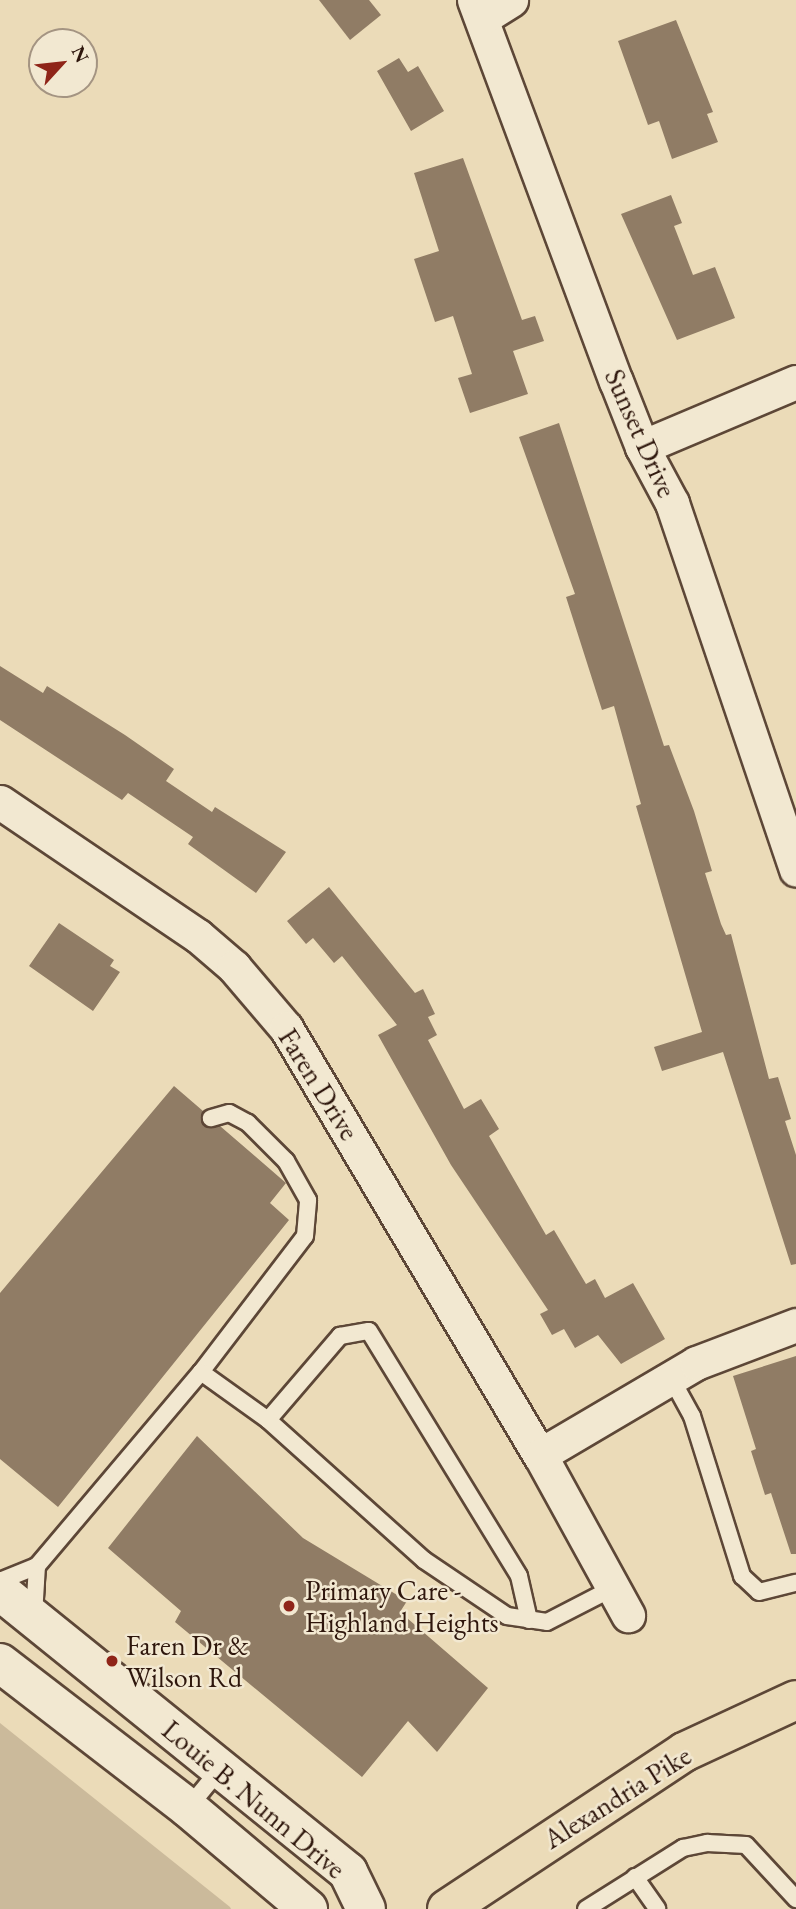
<!DOCTYPE html>
<style>
body{margin:0}
#map{position:relative;width:796px;height:1909px;overflow:hidden;background:#ebdbb8;font-family:"EB Garamond",serif}
div>[style]{position:absolute}
[style*='--x']{left:calc(var(--x)*1px);top:calc(var(--y)*1px);width:calc(var(--w)*1px);rotate:calc(var(--a)*1deg)}
.green>*{inset:0;background:#cbba9b}
.building>*{inset:0;background:#907c65}
.roads{filter:drop-shadow(2px 0 #5d4737) drop-shadow(-2px 0 #5d4737) drop-shadow(0 2px #5d4737) drop-shadow(0 -2px #5d4737)}
.service>*{height:16px;margin:-8px;padding:0 8px;transform-origin:8px;border-radius:8px;background:#f2e8d1}
.minor>*{height:33px;margin:-16.5px;padding:0 16.5px;transform-origin:16.5px;border-radius:16.5px;background:#f2e8d1}
.secondary>*{height:38px;margin:-19px;padding:0 19px;transform-origin:19px;border-radius:19px;background:#f2e8d1}
.trunk>*{height:38px;margin:-19px;padding:0 19px;transform-origin:19px;border-radius:19px;background:#ebdbb8}
.dots>*{width:19px;height:19px;translate:-50% -50%;box-sizing:border-box;border:4px solid #f2e8d1;border-radius:50%}
span{translate:-50% -50%;white-space:nowrap;text-align:center;line-height:1.15;-webkit-text-stroke:5px #f2e8d1;paint-order:stroke}
.street-label{font-size:28px;color:#2e160c}
.poi-label{font-size:28px;color:#2e160c}
.left{translate:0 -50%;text-align:left}
.north{position:absolute;left:28px;top:28px;width:70px;height:70px;box-sizing:border-box;background:#f2e8d1;border:2px solid #a49482;border-radius:50%;rotate:63deg;font-size:19px;font-weight:700;line-height:28px;text-align:center;color:#2e160c}
.north::after{content:'';display:block;margin:auto;width:24px;height:32px;background:#8f2418;clip-path:polygon(50% 0,100% 100%,50% 72%,0 100%)}
</style>
<div id="map">
<div class="green">
<i style="clip-path:polygon(0 1723px,230px 1907px,231px 1909px,0 1909px)"></i>
</div>
<div class="building">
<i style="clip-path:polygon(319px 0,369px 0,381px 15px,350px 40px)"></i>
<i style="clip-path:polygon(676px 20px,713px 112px,707px 114px,718px 142px,672px 159px,659px 121px,648px 125px,618px 41px)"></i>
<i style="clip-path:polygon(399px 58px,408px 72px,418px 66px,444px 111px,411px 131px,377px 71px)"></i>
<i style="clip-path:polygon(463px 158px,522px 320px,535px 316px,544px 341px,513px 351px,528px 394px,470px 413px,458px 378px,472px 374px,453px 316px,435px 322px,414px 259px,439px 251px,414px 173px)"></i>
<i style="clip-path:polygon(671px 195px,682px 223px,674px 226px,693px 275px,715px 267px,735px 318px,677px 340px,621px 214px)"></i>
<i style="clip-path:polygon(559px 423px,664px 746px,669px 745px,694px 811px,712px 871px,705px 873px,721px 924px,726px 935px,731px 934px,769px 1079px,778px 1077px,791px 1119px,785px 1121px,796px 1155px,796px 1264px,791px 1265px,723px 1052px,662px 1071px,654px 1047px,702px 1032px,636px 806px,641px 804px,614px 706px,602px 710px,566px 597px,575px 594px,519px 437px)"></i>
<i style="clip-path:polygon(0 666px,43px 693px,47px 686px,125px 735px,174px 769px,166px 781px,212px 812px,215px 807px,286px 852px,256px 893px,188px 844px,193px 837px,128px 793px,122px 800px,0 720px)"></i>
<i style="clip-path:polygon(329px 887px,415px 993px,423px 989px,435px 1014px,428px 1017px,437px 1035px,428px 1040px,464px 1109px,481px 1099px,499px 1129px,489px 1136px,546px 1235px,554px 1230px,586px 1284px,595px 1279px,605px 1298px,633px 1283px,665px 1339px,621px 1364px,598px 1335px,575px 1348px,564px 1329px,552px 1335px,540px 1314px,548px 1310px,451px 1165px,378px 1035px,397px 1025px,342px 956px,334px 963px,313px 938px,306px 944px,287px 921px)"></i>
<i style="clip-path:polygon(59px 923px,114px 960px,110px 966px,120px 972px,93px 1011px,29px 966px)"></i>
<i style="clip-path:polygon(174px 1086px,203px 1111px,204px 1126px,220px 1126px,286px 1183px,270px 1203px,289px 1220px,58px 1507px,0 1459px,0 1293px)"></i>
<i style="clip-path:polygon(796px 1356px,796px 1554px,791px 1554px,771px 1493px,765px 1495px,751px 1451px,756px 1449px,733px 1376px)"></i>
<i style="clip-path:polygon(197px 1436px,303px 1538px,407px 1601px,400px 1612px,488px 1688px,437px 1752px,408px 1721px,362px 1777px,175px 1622px,181px 1611px,108px 1548px)"></i>
</div>
<div class="roads">
<div class="service">
<i style="--x:201;--y:1372;--w:171;--a:-52.6"></i>
<i style="--x:305;--y:1236;--w:36;--a:-85"></i>
<i style="--x:308;--y:1200;--w:45;--a:-119.4"></i>
<i style="--x:286;--y:1161;--w:54;--a:-135"></i>
<i style="--x:248;--y:1123;--w:21;--a:-152"></i>
<i style="--x:229;--y:1113;--w:19;--a:164"></i>
<i style="--x:670;--y:1376;--w:46;--a:61.2"></i>
<i style="--x:692;--y:1416;--w:168;--a:72.6"></i>
<i style="--x:742;--y:1576;--w:23;--a:43"></i>
<i style="--x:759;--y:1592;--w:38;--a:-14"></i>
<i style="--x:268;--y:1420;--w:111;--a:-49.4"></i>
<i style="--x:340;--y:1336;--w:29;--a:-10"></i>
<i style="--x:369;--y:1331;--w:287;--a:58.5"></i>
<i style="--x:519;--y:1576;--w:45;--a:77.2"></i>
<i style="--x:0;--y:1581;--w:40;--a:-22"></i>
<i style="--x:37;--y:1566;--w:254;--a:-49.8"></i>
<i style="--x:201;--y:1372;--w:82;--a:35.6"></i>
<i style="--x:268;--y:1420;--w:210;--a:41.9"></i>
<i style="--x:424;--y:1560;--w:100;--a:34"></i>
<i style="--x:507;--y:1616;--w:40;--a:8.5"></i>
<i style="--x:547;--y:1622;--w:74;--a:-27.3"></i>
<i style="--x:34;--y:1615;--w:49;--a:-86.5"></i>
<i style="--x:188;--y:1808;--w:50;--a:-50.6"></i>
<i style="--x:635;--y:1877;--w:39;--a:55"></i>
<i style="--x:586;--y:1909;--w:115;--a:-32.2"></i>
<i style="--x:683;--y:1848;--w:25;--a:-12"></i>
<i style="--x:707;--y:1843;--w:39;--a:3"></i>
<i style="--x:746;--y:1845;--w:74;--a:47.2"></i>
</div>
<div class="minor">
<i style="--x:474;--y:0;--w:407;--a:69.6"></i>
<i style="--x:616;--y:381;--w:71;--a:68.5"></i>
<i style="--x:642;--y:447;--w:64;--a:61.8"></i>
<i style="--x:672;--y:503;--w:387;--a:71.3"></i>
<i style="--x:484;--y:17;--w:32;--a:-32"></i>
<i style="--x:642;--y:447;--w:167;--a:-22.9"></i>
<i style="--x:0;--y:802;--w:239;--a:34.1"></i>
<i style="--x:198;--y:936;--w:48;--a:40.7"></i>
<i style="--x:234;--y:967;--w:80;--a:49.6"></i>
<i style="--x:286;--y:1028;--w:497;--a:59.3"></i>
<i style="--x:540;--y:1455;--w:183;--a:61.2"></i>
<i style="--x:540;--y:1455;--w:181;--a:-30.5"></i>
<i style="--x:696;--y:1363;--w:107;--a:-20.8"></i>
</div>
<div class="secondary">
<i style="--x:0;--y:1591;--w:447;--a:38.9"></i>
<i style="--x:348;--y:1872;--w:41;--a:64.1"></i>
<i style="--x:0;--y:1663;--w:237;--a:37.6"></i>
<i style="--x:188;--y:1808;--w:157;--a:40.1"></i>
</div>
<div class="trunk">
<i style="--x:447;--y:1909;--w:284;--a:-33.5"></i>
<i style="--x:684;--y:1752;--w:123;--a:-24.9"></i>
</div>
</div>
<div class="dots">
<i style="left:289px;top:1606px;background:#8f2418"></i>
<i style="left:112px;top:1661px;background:#8f2418"></i>
</div>
<div class="street-label">
<span style="left:641px;top:433px;rotate:66deg">Sunset Drive</span>
<span style="left:319px;top:1084px;rotate:58deg">Faren Drive</span>
<span style="left:617px;top:1797px;rotate:-32deg">Alexandria Pike</span>
<span style="left:254px;top:1799px;rotate:40deg">Louie B. Nunn Drive</span>
</div>
<div class="poi-label">
<span class="left" style="left:305px;top:1606px">Primary Care -<br>Highland Heights</span>
<span class="left" style="left:126px;top:1661px">Faren Dr &amp;<br>Wilson Rd</span>
</div>
<div class="north">N</div>
</div>
